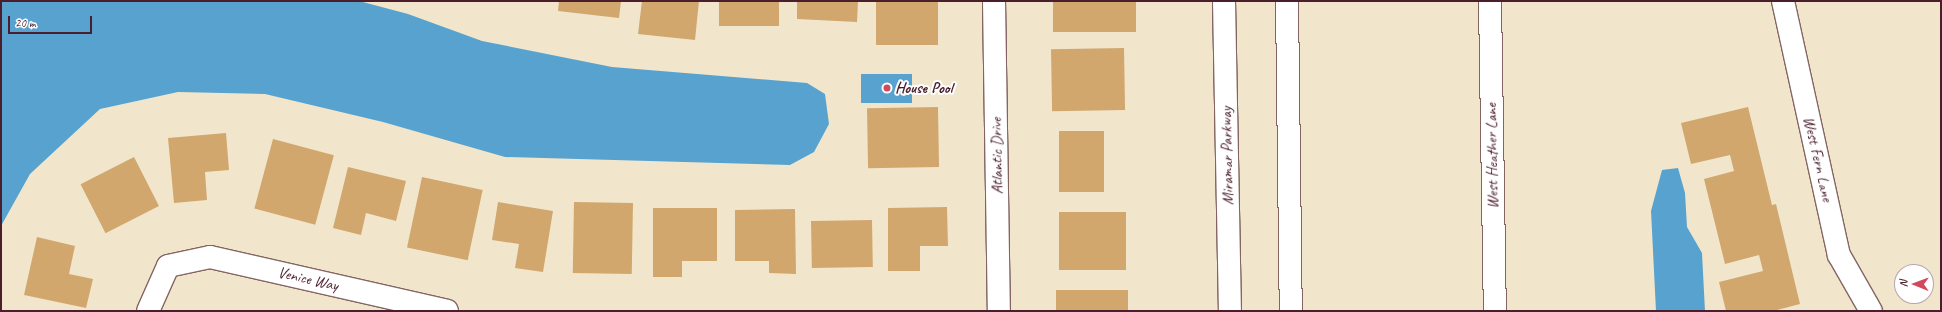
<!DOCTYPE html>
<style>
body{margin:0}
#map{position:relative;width:1942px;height:312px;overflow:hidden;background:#f1e6cb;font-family:Caveat,sans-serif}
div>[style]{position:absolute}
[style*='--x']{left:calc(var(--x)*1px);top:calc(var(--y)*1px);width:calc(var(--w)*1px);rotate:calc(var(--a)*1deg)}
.water>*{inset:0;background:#58a2cf;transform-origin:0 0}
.building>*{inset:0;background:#d1a76e;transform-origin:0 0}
.roads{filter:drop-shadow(1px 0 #846563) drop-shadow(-1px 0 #846563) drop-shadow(0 1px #846563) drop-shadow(0 -1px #846563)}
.minor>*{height:22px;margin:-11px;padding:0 11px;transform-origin:11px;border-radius:11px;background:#fff}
.major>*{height:22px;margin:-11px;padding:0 11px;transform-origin:11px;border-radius:11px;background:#fff}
.dots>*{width:11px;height:11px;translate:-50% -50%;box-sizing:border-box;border:2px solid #fff;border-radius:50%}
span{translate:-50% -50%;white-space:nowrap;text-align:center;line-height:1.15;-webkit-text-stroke:4px #fff;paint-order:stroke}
.poi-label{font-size:16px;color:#4a1f2b;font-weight:700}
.left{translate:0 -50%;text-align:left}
.street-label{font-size:16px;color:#4a1f2b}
.frame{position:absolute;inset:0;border:2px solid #4a1f2b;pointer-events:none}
.north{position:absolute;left:1894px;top:264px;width:40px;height:40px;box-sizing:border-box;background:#fff;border:1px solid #b7a5aa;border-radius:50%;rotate:271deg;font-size:11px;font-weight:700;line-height:16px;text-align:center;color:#4a1f2b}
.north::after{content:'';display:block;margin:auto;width:14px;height:18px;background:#d1495b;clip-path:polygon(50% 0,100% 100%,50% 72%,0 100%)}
.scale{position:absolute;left:8px;top:16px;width:84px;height:18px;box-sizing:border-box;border:2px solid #4a1f2b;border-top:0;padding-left:5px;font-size:12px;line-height:14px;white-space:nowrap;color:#4a1f2b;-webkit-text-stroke:3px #fff;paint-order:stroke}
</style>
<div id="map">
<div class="water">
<i style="clip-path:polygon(1px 1px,359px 1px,408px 14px,482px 41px,612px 67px,807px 83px,825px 94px,829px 124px,814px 152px,790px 165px,505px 157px,383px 122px,265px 94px,178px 92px,100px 109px,30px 174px,1px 226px)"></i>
<i style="left:861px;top:74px;width:51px;height:29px"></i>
<i style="clip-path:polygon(1678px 168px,1685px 193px,1687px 227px,1702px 253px,1705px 311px,1656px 311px,1651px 211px,1662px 170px)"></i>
</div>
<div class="building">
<i style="clip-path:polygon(559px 1px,621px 1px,619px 18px,558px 11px)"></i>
<i style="clip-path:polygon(642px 1px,699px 1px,695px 40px,638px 34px)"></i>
<i style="left:719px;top:1px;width:60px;height:25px"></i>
<i style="clip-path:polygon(797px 1px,858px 1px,857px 22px,797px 19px)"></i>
<i style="left:876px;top:1px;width:62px;height:44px"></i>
<i style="left:1053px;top:1px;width:83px;height:31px"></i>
<i style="left:1124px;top:48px;width:62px;height:73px;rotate:89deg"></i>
<i style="left:938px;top:107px;width:60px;height:71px;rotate:89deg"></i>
<i style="clip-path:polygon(1748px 107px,1772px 205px,1776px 204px,1800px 304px,1773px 311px,1726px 311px,1719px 282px,1763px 271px,1759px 255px,1725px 264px,1704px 179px,1734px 171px,1730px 155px,1691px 164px,1681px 123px)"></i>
<i style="left:1059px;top:131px;width:45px;height:61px"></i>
<i style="clip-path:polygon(226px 133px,229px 170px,205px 172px,207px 200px,174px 203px,168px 138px)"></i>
<i style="left:273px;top:139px;width:63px;height:72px;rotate:15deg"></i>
<i style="left:134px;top:157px;width:55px;height:60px;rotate:63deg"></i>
<i style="clip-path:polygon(348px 167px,406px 181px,396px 221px,366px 213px,361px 235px,333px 228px)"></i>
<i style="left:422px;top:177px;width:62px;height:72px;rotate:12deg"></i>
<i style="clip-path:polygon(498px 202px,553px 211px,543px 272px,515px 268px,519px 244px,492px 240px)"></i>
<i style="left:574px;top:202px;width:59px;height:71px;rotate:1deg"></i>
<i style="clip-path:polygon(947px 207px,948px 246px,920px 246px,920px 271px,888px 271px,888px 208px)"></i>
<i style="clip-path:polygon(653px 208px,717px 208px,717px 261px,682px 261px,682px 277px,653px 277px)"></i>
<i style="clip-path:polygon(795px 209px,796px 274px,769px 273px,769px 261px,735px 261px,735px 210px)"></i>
<i style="left:1059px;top:212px;width:67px;height:58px"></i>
<i style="left:872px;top:220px;width:47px;height:61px;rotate:89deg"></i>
<i style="clip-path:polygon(37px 237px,75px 246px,69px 274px,93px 279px,86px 308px,24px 295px)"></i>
<i style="left:1128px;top:290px;width:21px;height:72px;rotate:90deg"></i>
</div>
<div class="roads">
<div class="minor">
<i style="--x:994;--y:1;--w:310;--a:89.1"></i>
<i style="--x:1490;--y:1;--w:310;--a:89.1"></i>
<i style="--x:1783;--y:1;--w:260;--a:77.6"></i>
<i style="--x:1839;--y:255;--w:64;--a:60.3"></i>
<i style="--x:148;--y:311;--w:49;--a:-66"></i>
<i style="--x:168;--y:266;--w:43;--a:-12.1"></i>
<i style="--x:210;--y:257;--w:243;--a:12.8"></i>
</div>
<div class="major">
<i style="--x:1224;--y:1;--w:310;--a:88.9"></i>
<i style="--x:1287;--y:1;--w:310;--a:89.3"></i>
</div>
</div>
<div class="dots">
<i style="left:887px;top:88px;background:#d1495b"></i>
</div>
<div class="poi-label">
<span class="left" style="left:895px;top:88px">House Pool</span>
</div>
<div class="street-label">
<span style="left:997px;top:156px;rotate:-91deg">Atlantic Drive</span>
<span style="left:1227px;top:156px;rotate:-91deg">Miramar Parkway</span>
<span style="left:1492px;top:156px;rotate:-91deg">West Heather Lane</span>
<span style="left:1818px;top:159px;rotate:77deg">West Fern Lane</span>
<span style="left:308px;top:279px;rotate:13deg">Venice Way</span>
</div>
<div class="frame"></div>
<div class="north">N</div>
<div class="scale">20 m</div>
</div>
